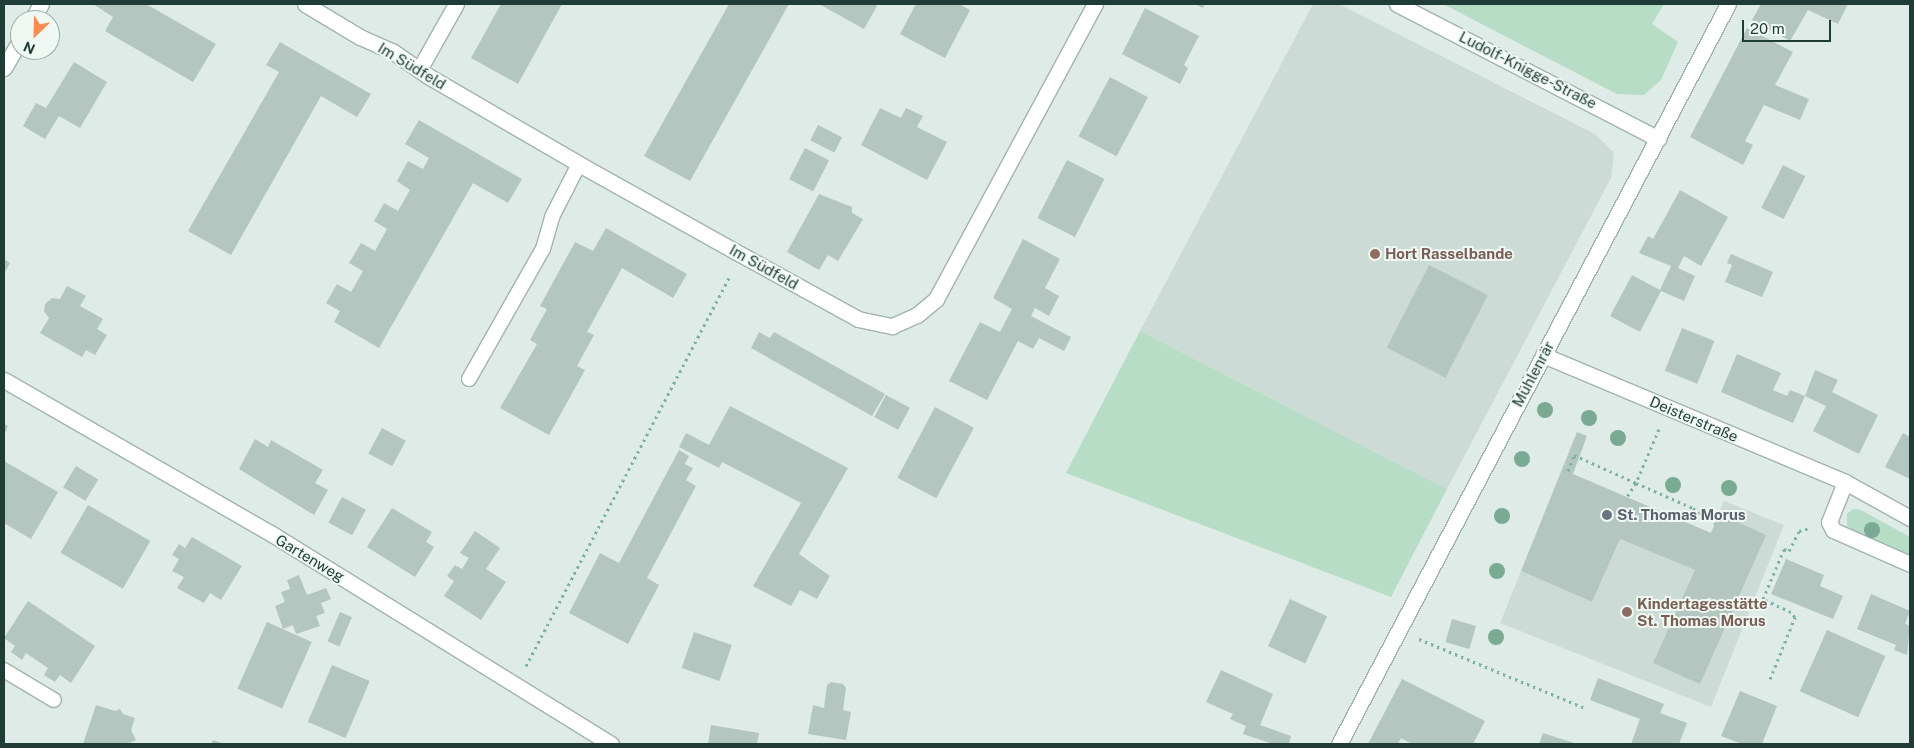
<!DOCTYPE html>
<meta charset="utf-8">
<style>
body{margin:0}
#map{position:relative;width:1914px;height:748px;overflow:hidden;background:#dfebe7;font-family:"Public Sans",sans-serif}
div>[style]{position:absolute}
[style*='--x']{left:calc(var(--x)*1px);top:calc(var(--y)*1px);width:calc(var(--w)*1px);rotate:calc(var(--a)*1deg)}
.built>*{inset:0;background:#cddbd6}
.green>*{inset:0;background:#b7ddc6}
.building>*{inset:0;background:#b4c6c0;transform-origin:0 0}
.path>*{height:3px;margin-top:-1.5px;transform-origin:0;background:repeating-linear-gradient(90deg,#7eb0a6 0 2.5px,transparent 0 6.5px)}
.roads{filter:drop-shadow(1px 0 #a2b3af) drop-shadow(-1px 0 #a2b3af) drop-shadow(0 1px #a2b3af) drop-shadow(0 -1px #a2b3af)}
.service>*{height:14px;margin:-7px;padding:0 7px;transform-origin:7px;border-radius:7px;background:#fff}
.minor>*{height:15px;margin:-7.5px;padding:0 7.5px;transform-origin:7.5px;border-radius:7.5px;background:#fff}
.trees>*{width:16px;height:16px;margin:-8px;border-radius:50%;background:#7aaa93}
.dots>*{width:14px;height:14px;translate:-50% -50%;box-sizing:border-box;border:2px solid #f0f8f4;border-radius:50%}
span{translate:-50% -50%;white-space:nowrap;text-align:center;line-height:1.15;-webkit-text-stroke:4px #f0f8f4;paint-order:stroke}
.street-label{font-size:15px;color:#1f3c37}
.education-label{font-size:15px;color:#785e54;font-weight:700}
.left{translate:0 -50%;text-align:left}
.worship-label{font-size:15px;color:#5b616d;font-weight:700}
.frame{position:absolute;inset:0;border:5px solid #1f3c37;pointer-events:none}
.north{position:absolute;left:10px;top:10px;width:50px;height:50px;box-sizing:border-box;background:#f0f8f4;border:1px solid #9cada8;border-radius:50%;rotate:204deg;font-size:14px;font-weight:700;line-height:20px;text-align:center;color:#1f3c37}
.north::after{content:'';display:block;margin:auto;width:18px;height:22px;background:#f88c51;clip-path:polygon(50% 0,100% 100%,50% 72%,0 100%)}
.scale{position:absolute;left:1742px;top:20px;width:89px;height:22px;box-sizing:border-box;border:2px solid #1f3c37;border-top:0;padding-left:6px;font-size:15px;line-height:18px;white-space:nowrap;color:#1f3c37;-webkit-text-stroke:4px #f0f8f4;paint-order:stroke}
</style>
<div id="map">
<div class="built">
<i style="clip-path:polygon(1313px 4px,1339px 4px,1595px 134px,1614px 153px,1611px 178px,1447px 489px,1140px 331px)"></i>
<i style="clip-path:polygon(1724px 501px,1784px 525px,1711px 707px,1500px 623px,1521px 571px,1592px 602px,1620px 539px,1695px 570px)"></i>
</div>
<div class="green">
<i style="clip-path:polygon(1443px 4px,1664px 4px,1652px 24px,1678px 42px,1661px 80px,1644px 95px,1617px 94px)"></i>
<i style="clip-path:polygon(1140px 331px,1447px 489px,1391px 597px,1066px 473px)"></i>
<i style="clip-path:polygon(1853px 509px,1861px 510px,1910px 537px,1910px 557px,1857px 536px,1847px 528px,1847px 514px)"></i>
</div>
<div class="building">
<i style="clip-path:polygon(93px 4px,146px 4px,216px 44px,193px 82px,105px 31px,113px 17px)"></i>
<i style="clip-path:polygon(501px 4px,562px 4px,518px 84px,471px 58px)"></i>
<i style="clip-path:polygon(729px 4px,789px 4px,690px 181px,644px 156px)"></i>
<i style="clip-path:polygon(819px 4px,873px 4px,877px 6px,864px 29px)"></i>
<i style="clip-path:polygon(916px 4px,959px 4px,970px 10px,945px 58px,900px 34px)"></i>
<i style="clip-path:polygon(1195px 4px,1205px 4px,1203px 8px)"></i>
<i style="clip-path:polygon(1761px 4px,1848px 4px,1838px 24px,1808px 10px,1790px 41px,1752px 20px)"></i>
<i style="clip-path:polygon(1145px 8px,1199px 36px,1184px 65px,1188px 68px,1180px 84px,1122px 54px)"></i>
<i style="clip-path:polygon(1747px 28px,1793px 52px,1775px 85px,1809px 99px,1800px 120px,1764px 105px,1745px 141px,1753px 145px,1743px 165px,1690px 137px)"></i>
<i style="clip-path:polygon(280px 42px,371px 94px,357px 117px,321px 96px,231px 255px,188px 231px,279px 72px,266px 65px)"></i>
<i style="clip-path:polygon(74px 62px,107px 82px,80px 128px,59px 116px,45px 139px,23px 126px,36px 103px,46px 108px)"></i>
<i style="left:1110px;top:77px;width:43px;height:67px;rotate:28deg"></i>
<i style="clip-path:polygon(880px 108px,901px 118px,906px 108px,923px 116px,917px 127px,947px 142px,927px 180px,861px 145px)"></i>
<i style="clip-path:polygon(419px 120px,522px 179px,508px 203px,473px 183px,379px 348px,334px 322px,340px 311px,326px 303px,337px 284px,351px 292px,363px 271px,349px 263px,361px 243px,375px 251px,387px 229px,374px 221px,384px 203px,398px 211px,410px 190px,397px 181px,408px 161px,423px 169px,429px 158px,405px 144px)"></i>
<i style="left:818px;top:125px;width:27px;height:17px;rotate:27deg"></i>
<i style="left:805px;top:148px;width:27px;height:35px;rotate:27deg"></i>
<i style="left:1067px;top:160px;width:42px;height:65px;rotate:27deg"></i>
<i style="left:1783px;top:165px;width:25px;height:48px;rotate:27deg"></i>
<i style="clip-path:polygon(1680px 190px,1728px 217px,1701px 266px,1684px 256px,1678px 268px,1695px 276px,1684px 301px,1661px 291px,1640px 332px,1610px 316px,1632px 275px,1660px 290px,1671px 266px,1639px 253px,1648px 236px,1653px 239px)"></i>
<i style="clip-path:polygon(819px 194px,852px 207px,852px 213px,863px 219px,838px 261px,828px 255px,819px 270px,787px 252px)"></i>
<i style="clip-path:polygon(606px 228px,687px 274px,673px 298px,622px 268px,587px 332px,594px 335px,577px 366px,585px 370px,549px 435px,500px 408px,537px 344px,530px 340px,547px 309px,540px 306px,575px 242px,593px 251px)"></i>
<i style="clip-path:polygon(1023px 239px,1060px 259px,1045px 288px,1059px 296px,1049px 316px,1035px 308px,1031px 316px,1071px 337px,1064px 351px,1039px 338px,1033px 349px,1018px 341px,987px 400px,949px 381px,980px 322px,1000px 332px,1012px 309px,993px 298px)"></i>
<i style="clip-path:polygon(1731px 254px,1773px 272px,1762px 297px,1725px 282px,1732px 265px,1727px 263px)"></i>
<i style="clip-path:polygon(4px 259px,10px 263px,4px 274px)"></i>
<i style="left:1429px;top:265px;width:66px;height:93px;rotate:27deg"></i>
<i style="clip-path:polygon(67px 286px,86px 296px,80px 306px,103px 319px,97px 329px,107px 335px,95px 355px,86px 350px,82px 357px,40px 333px,49px 318px,44px 311px,45px 304px,52px 298px,60px 299px)"></i>
<i style="left:1682px;top:328px;width:35px;height:46px;rotate:22deg"></i>
<i style="clip-path:polygon(759px 332px,770px 338px,774px 332px,885px 394px,872px 416px,751px 348px)"></i>
<i style="clip-path:polygon(1737px 354px,1781px 373px,1773px 390px,1787px 396px,1790px 390px,1805px 396px,1793px 423px,1721px 392px)"></i>
<i style="clip-path:polygon(1815px 370px,1838px 380px,1832px 392px,1878px 415px,1859px 454px,1813px 431px,1826px 406px,1805px 396px)"></i>
<i style="left:886px;top:395px;width:27px;height:25px;rotate:28deg"></i>
<i style="clip-path:polygon(730px 406px,848px 468px,799px 554px,830px 576px,817px 599px,800px 590px,791px 606px,753px 586px,801px 503px,722px 462px,719px 468px,679px 447px,686px 433px,709px 445px)"></i>
<i style="left:935px;top:407px;width:44px;height:80px;rotate:28deg"></i>
<i style="clip-path:polygon(4px 424px,8px 426px,4px 435px)"></i>
<i style="left:382px;top:428px;width:27px;height:29px;rotate:28deg"></i>
<i style="clip-path:polygon(1577px 432px,1587px 436px,1573px 474px,1711px 533px,1720px 514px,1766px 535px,1700px 684px,1653px 663px,1695px 570px,1620px 539px,1592px 602px,1521px 571px)"></i>
<i style="clip-path:polygon(1903px 433px,1910px 437px,1910px 479px,1885px 467px)"></i>
<i style="clip-path:polygon(255px 439px,268px 447px,271px 440px,323px 470px,315px 483px,328px 490px,314px 515px,239px 469px)"></i>
<i style="clip-path:polygon(679px 450px,689px 456px,685px 464px,693px 468px,686px 480px,696px 486px,647px 578px,659px 585px,628px 644px,569px 613px,600px 553px,619px 563px)"></i>
<i style="clip-path:polygon(4px 461px,58px 492px,31px 539px,4px 523px)"></i>
<i style="left:76px;top:466px;width:26px;height:25px;rotate:31deg"></i>
<i style="left:342px;top:497px;width:27px;height:29px;rotate:28deg"></i>
<i style="left:88px;top:505px;width:72px;height:55px;rotate:30deg"></i>
<i style="clip-path:polygon(392px 508px,432px 532px,426px 542px,434px 547px,415px 577px,367px 547px)"></i>
<i style="clip-path:polygon(475px 531px,500px 548px,486px 569px,506px 582px,481px 620px,444px 596px,454px 581px,447px 576px,455px 565px,462px 569px,469px 558px,460px 553px)"></i>
<i style="clip-path:polygon(192px 537px,242px 566px,221px 600px,210px 593px,204px 603px,177px 588px,184px 577px,172px 571px,179px 559px,172px 555px,179px 544px,185px 548px)"></i>
<i style="clip-path:polygon(1786px 559px,1824px 575px,1820px 586px,1843px 596px,1833px 619px,1771px 594px)"></i>
<i style="clip-path:polygon(299px 575px,307px 595px,326px 588px,331px 599px,321px 603px,325px 613px,316px 616px,320px 626px,296px 634px,293px 625px,283px 629px,275px 606px,285px 602px,281px 592px,290px 589px,287px 580px)"></i>
<i style="clip-path:polygon(1871px 594px,1910px 611px,1905px 624px,1910px 626px,1907px 655px,1894px 650px,1896px 645px,1857px 629px)"></i>
<i style="left:1290px;top:599px;width:41px;height:52px;rotate:25deg"></i>
<i style="clip-path:polygon(28px 601px,95px 646px,71px 683px,60px 675px,55px 682px,44px 675px,48px 668px,26px 653px,22px 660px,11px 652px,15px 646px,4px 638px)"></i>
<i style="left:340px;top:612px;width:13px;height:32px;rotate:23deg"></i>
<i style="left:1452px;top:619px;width:25px;height:24px;rotate:16deg"></i>
<i style="left:267px;top:622px;width:49px;height:73px;rotate:24deg"></i>
<i style="left:1827px;top:630px;width:64px;height:67px;rotate:24deg"></i>
<i style="left:694px;top:632px;width:40px;height:38px;rotate:19deg"></i>
<i style="left:332px;top:665px;width:41px;height:62px;rotate:23deg"></i>
<i style="clip-path:polygon(1221px 670px,1273px 694px,1260px 725px,1291px 736px,1289px 744px,1273px 744px,1243px 734px,1246px 726px,1230px 719px,1233px 714px,1206px 702px)"></i>
<i style="clip-path:polygon(1598px 678px,1664px 704px,1660px 713px,1687px 723px,1679px 744px,1631px 744px,1640px 719px,1590px 700px)"></i>
<i style="clip-path:polygon(1402px 679px,1485px 721px,1473px 744px,1412px 744px,1401px 738px,1398px 744px,1368px 744px)"></i>
<i style="clip-path:polygon(831px 682px,843px 684px,846px 688px,843px 710px,851px 712px,846px 740px,808px 734px,813px 705px,824px 708px,827px 685px)"></i>
<i style="clip-path:polygon(1740px 691px,1777px 706px,1762px 744px,1742px 744px,1721px 736px)"></i>
<i style="clip-path:polygon(96px 705px,115px 711px,120px 709px,123px 714px,135px 718px,131px 730px,136px 740px,127px 744px,83px 744px)"></i>
<i style="clip-path:polygon(711px 725px,759px 733px,757px 744px,708px 744px)"></i>
<i style="clip-path:polygon(1543px 733px,1577px 744px,1539px 744px)"></i>
<i style="clip-path:polygon(213px 740px,224px 744px,211px 744px)"></i>
</div>
<div class="path">
<i style="--x:1659;--y:429;--w:59;--a:113.1"></i>
<i style="--x:1636;--y:483;--w:62;--a:23.7"></i>
<i style="--x:1693;--y:508;--w:27;--a:36"></i>
<i style="--x:1568;--y:471;--w:17;--a:-69"></i>
<i style="--x:1574;--y:455;--w:68;--a:24.3"></i>
<i style="--x:1636;--y:483;--w:17;--a:123"></i>
<i style="--x:1419;--y:639;--w:180;--a:22.6"></i>
<i style="--x:526;--y:666;--w:441;--a:-62.4"></i>
<i style="--x:1770;--y:679;--w:67;--a:-68"></i>
<i style="--x:1795;--y:617;--w:6;--a:-129"></i>
<i style="--x:1791;--y:612;--w:31;--a:-155"></i>
<i style="--x:1763;--y:599;--w:54;--a:-67.2"></i>
<i style="--x:1784;--y:549;--w:5;--a:22"></i>
<i style="--x:1789;--y:551;--w:22;--a:-63"></i>
<i style="--x:1799;--y:531;--w:10;--a:-17"></i>
</div>
<div class="roads">
<div class="service">
<i style="--x:469;--y:379;--w:150;--a:-60.4"></i>
<i style="--x:543;--y:249;--w:33;--a:-74"></i>
<i style="--x:552;--y:217;--w:59;--a:-63"></i>
<i style="--x:4;--y:670;--w:58;--a:31"></i>
</div>
<div class="minor">
<i style="--x:305;--y:4;--w:64;--a:31"></i>
<i style="--x:360;--y:37;--w:35;--a:24"></i>
<i style="--x:392;--y:51;--w:44;--a:34.8"></i>
<i style="--x:428;--y:76;--w:175;--a:30.2"></i>
<i style="--x:579;--y:164;--w:184;--a:29.2"></i>
<i style="--x:740;--y:254;--w:135;--a:28.8"></i>
<i style="--x:858;--y:319;--w:35;--a:12"></i>
<i style="--x:892;--y:326;--w:27;--a:-24"></i>
<i style="--x:917;--y:315;--w:25;--a:-40"></i>
<i style="--x:936;--y:299;--w:335;--a:-61.7"></i>
<i style="--x:1397;--y:4;--w:294;--a:27.3"></i>
<i style="--x:32;--y:20;--w:18;--a:-61"></i>
<i style="--x:4;--y:68;--w:32;--a:-60"></i>
<i style="--x:420;--y:68;--w:73;--a:-60.6"></i>
<i style="--x:1543;--y:355;--w:328;--a:22.8"></i>
<i style="--x:1845;--y:482;--w:74;--a:29"></i>
<i style="--x:4;--y:380;--w:309;--a:29.9"></i>
<i style="--x:272;--y:534;--w:399;--a:31.8"></i>
<i style="--x:1845;--y:482;--w:43;--a:111.8"></i>
<i style="--x:1829;--y:522;--w:9;--a:63"></i>
<i style="--x:1833;--y:530;--w:84;--a:23.8"></i>
<i style="--x:1339;--y:744;--w:836;--a:-62.27"></i>
</div>
</div>
<div class="trees">
<i style="left:1545px;top:410px"></i>
<i style="left:1589px;top:418px"></i>
<i style="left:1618px;top:438px"></i>
<i style="left:1522px;top:459px"></i>
<i style="left:1673px;top:485px"></i>
<i style="left:1729px;top:488px"></i>
<i style="left:1502px;top:516px"></i>
<i style="left:1872px;top:530px"></i>
<i style="left:1497px;top:571px"></i>
<i style="left:1496px;top:637px"></i>
</div>
<div class="dots">
<i style="left:1375px;top:254px;background:#8d6e63"></i>
<i style="left:1607px;top:515px;background:#6b7280"></i>
<i style="left:1627px;top:612px;background:#8d6e63"></i>
</div>
<div class="street-label">
<span style="left:412px;top:66px;rotate:31deg">Im Südfeld</span>
<span style="left:1528px;top:70px;rotate:27deg">Ludolf-Knigge-Straße</span>
<span style="left:764px;top:267px;rotate:29deg">Im Südfeld</span>
<span style="left:1533px;top:374px;rotate:-62deg">Mühlenrär</span>
<span style="left:1694px;top:419px;rotate:23deg">Deisterstraße</span>
<span style="left:310px;top:558px;rotate:31deg">Gartenweg</span>
</div>
<div class="education-label">
<span class="left" style="left:1385px;top:254px">Hort Rasselbande</span>
<span class="left" style="left:1637px;top:612px">Kindertagesstätte<br>St. Thomas Morus</span>
</div>
<div class="worship-label">
<span class="left" style="left:1617px;top:515px">St. Thomas Morus</span>
</div>
<div class="frame"></div>
<div class="north">N</div>
<div class="scale">20 m</div>
</div>
